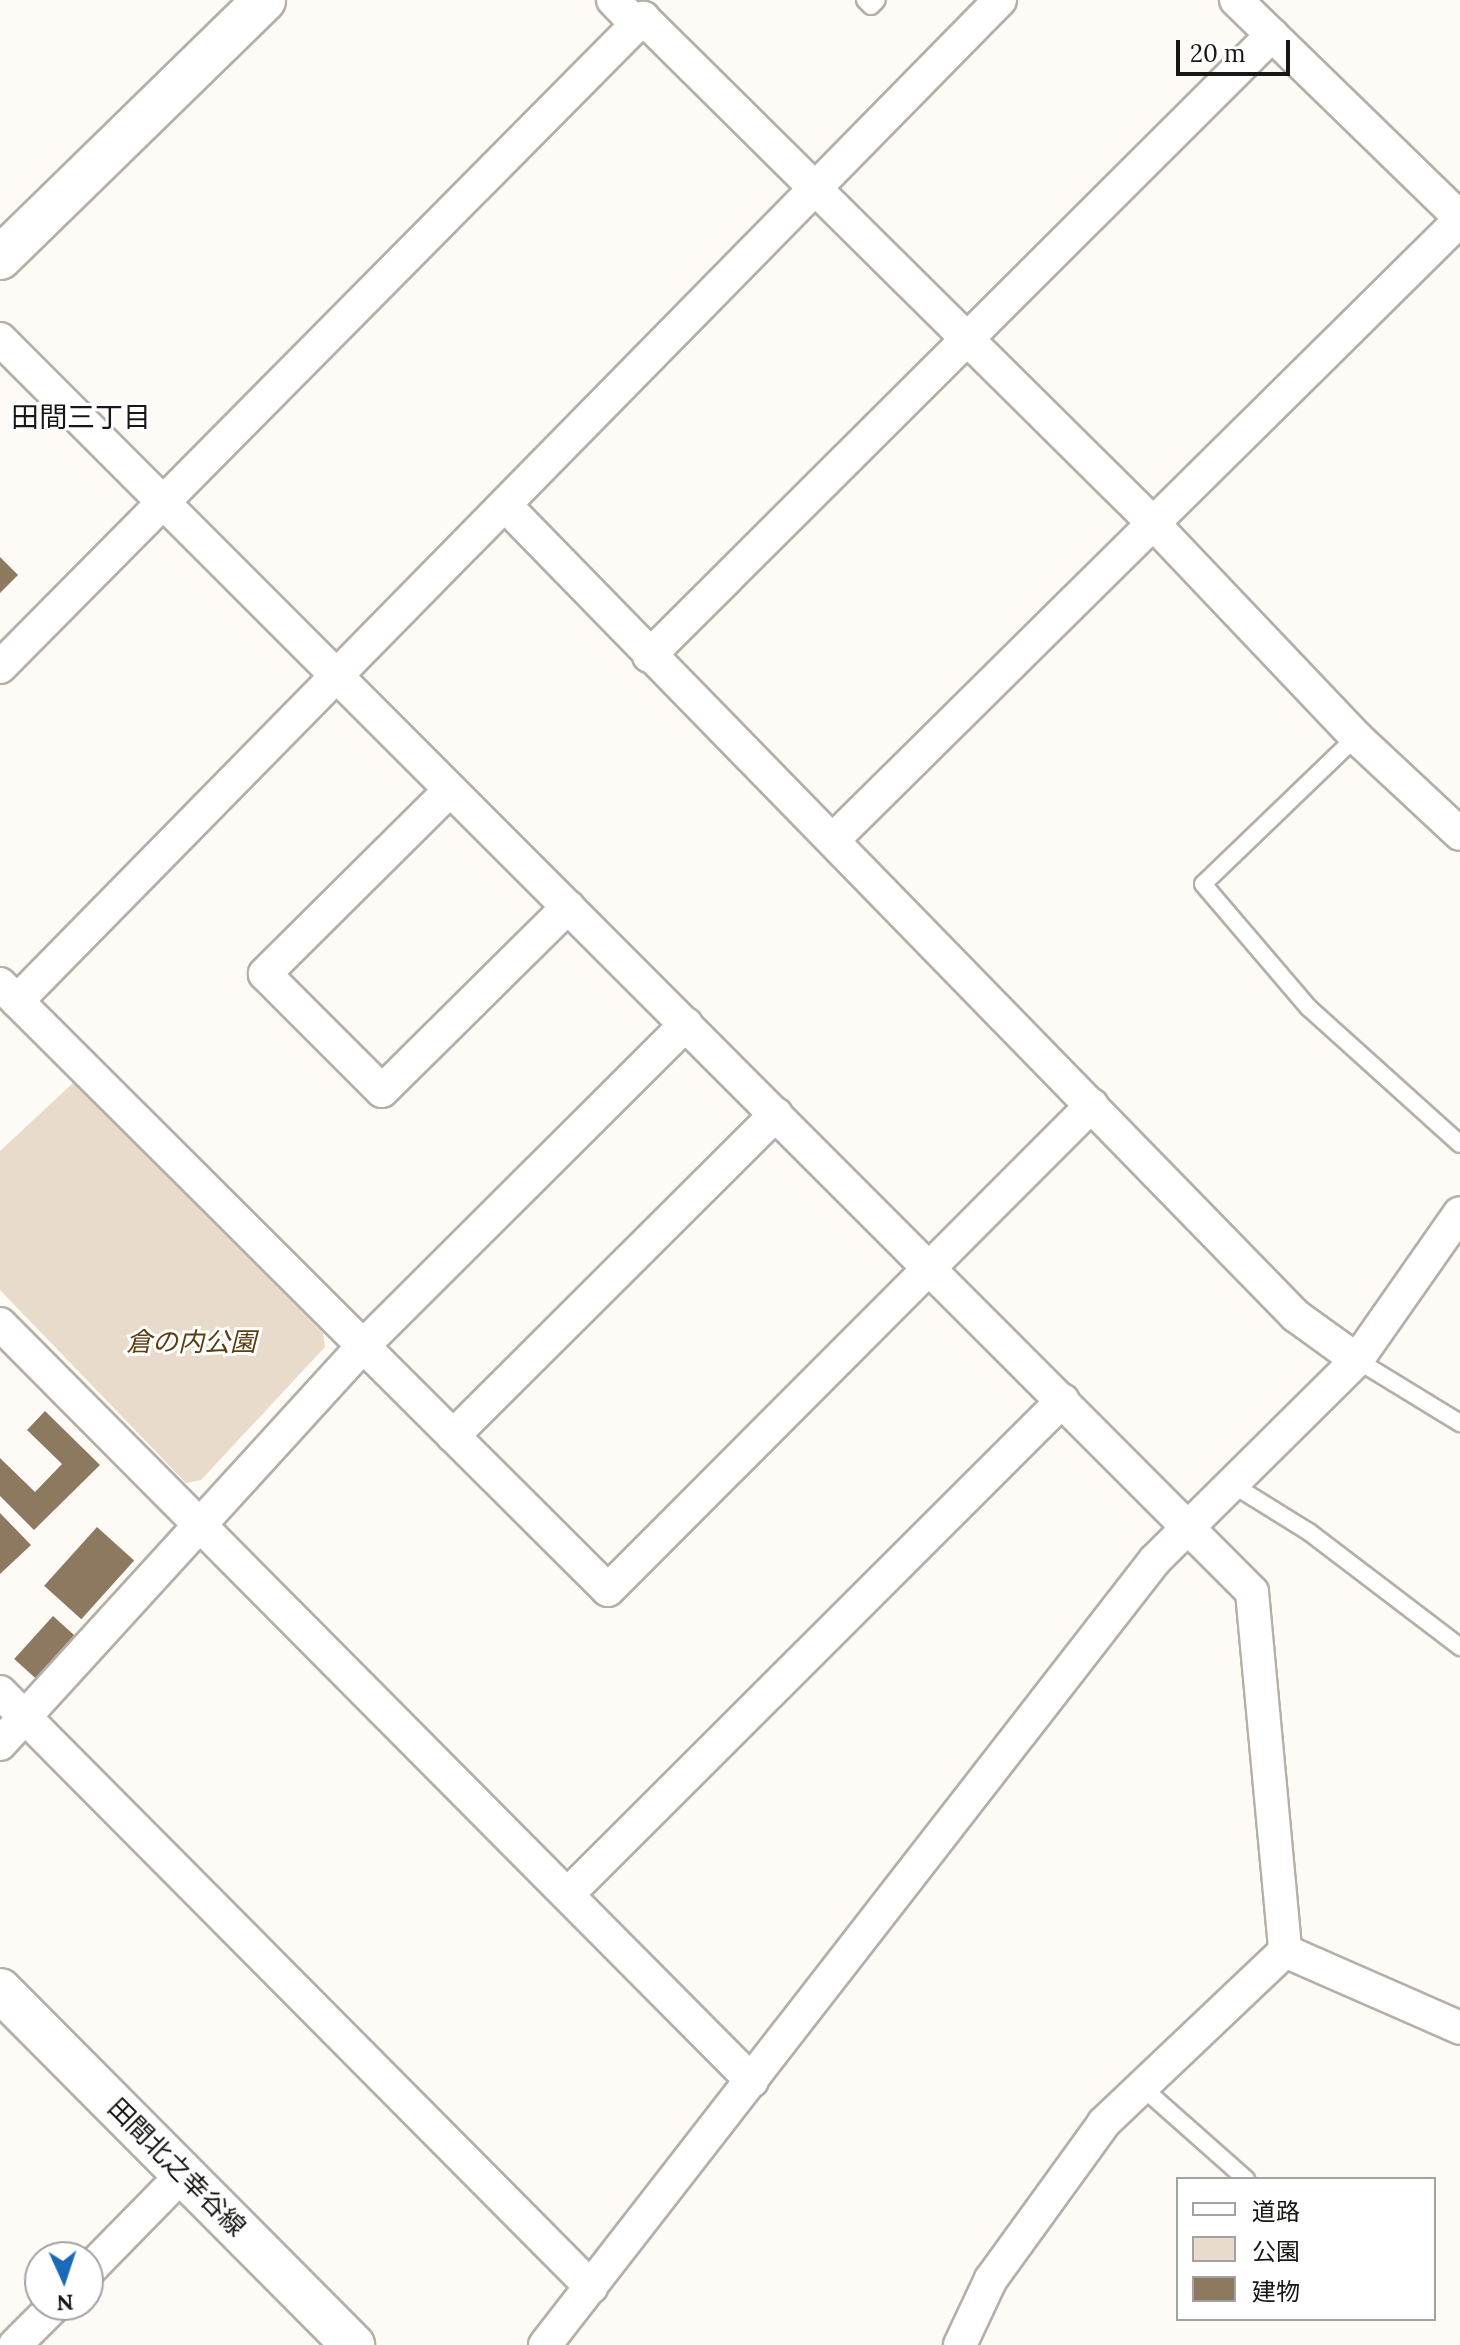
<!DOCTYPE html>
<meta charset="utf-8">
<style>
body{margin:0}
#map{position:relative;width:1460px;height:2345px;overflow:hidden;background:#fefbf6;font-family:Lora,"Noto Sans JP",serif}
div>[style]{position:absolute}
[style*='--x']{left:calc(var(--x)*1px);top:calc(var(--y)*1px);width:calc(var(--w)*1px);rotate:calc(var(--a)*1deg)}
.green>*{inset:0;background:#e8dbcb}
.building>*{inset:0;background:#8d7960;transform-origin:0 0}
.roads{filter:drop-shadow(2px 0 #b5afa8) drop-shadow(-2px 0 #b5afa8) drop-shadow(0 2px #b5afa8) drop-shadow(0 -2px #b5afa8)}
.service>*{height:16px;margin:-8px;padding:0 8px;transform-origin:8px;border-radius:8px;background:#fff}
.minor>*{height:32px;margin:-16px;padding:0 16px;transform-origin:16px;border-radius:16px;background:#fff}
.tertiary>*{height:42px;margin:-21px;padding:0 21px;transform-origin:21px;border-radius:21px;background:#fff}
span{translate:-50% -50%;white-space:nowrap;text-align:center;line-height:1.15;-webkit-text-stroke:6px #fff;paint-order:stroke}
.park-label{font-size:26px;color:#5b3d0e;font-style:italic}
.street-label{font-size:26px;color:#191714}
.neighbourhood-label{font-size:28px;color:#191714}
.legend{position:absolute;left:1176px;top:2177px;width:260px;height:144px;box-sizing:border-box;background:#fff;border:2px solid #a3a2a1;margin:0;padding:10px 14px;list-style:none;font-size:24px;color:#191714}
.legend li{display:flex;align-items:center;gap:16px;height:40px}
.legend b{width:40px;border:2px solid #a3a2a1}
.north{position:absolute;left:24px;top:2241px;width:80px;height:80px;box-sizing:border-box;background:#fff;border:2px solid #a3a2a1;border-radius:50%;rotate:177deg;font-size:22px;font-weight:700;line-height:32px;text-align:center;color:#191714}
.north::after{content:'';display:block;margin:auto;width:28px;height:36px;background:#1a6ab9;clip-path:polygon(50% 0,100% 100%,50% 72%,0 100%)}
.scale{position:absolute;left:1176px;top:40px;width:114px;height:36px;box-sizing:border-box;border:4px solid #191714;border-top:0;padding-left:10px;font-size:24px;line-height:28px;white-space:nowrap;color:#191714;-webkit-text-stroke:6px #fff;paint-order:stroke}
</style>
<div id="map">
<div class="green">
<i style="clip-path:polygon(73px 1083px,323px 1333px,325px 1347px,201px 1480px,186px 1483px,0 1290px,0 1151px)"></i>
</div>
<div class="building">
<i style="clip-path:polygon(0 557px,18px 575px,0 593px)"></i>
<i style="clip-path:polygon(45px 1411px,100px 1465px,34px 1530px,0 1496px,0 1458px,35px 1492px,62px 1464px,27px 1430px)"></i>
<i style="clip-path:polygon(0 1513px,31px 1545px,0 1574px)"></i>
<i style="left:97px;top:1527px;width:50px;height:79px;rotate:42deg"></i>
<i style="left:53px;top:1616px;width:31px;height:58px;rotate:42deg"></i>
</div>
<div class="roads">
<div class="service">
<i style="--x:865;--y:0;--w:8;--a:45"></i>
<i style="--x:871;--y:6;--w:8;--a:-45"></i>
<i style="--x:1356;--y:737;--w:212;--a:136.1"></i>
<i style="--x:1203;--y:884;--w:163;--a:49.5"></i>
<i style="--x:1309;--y:1008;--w:203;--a:42"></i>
<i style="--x:1357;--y:1360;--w:121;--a:31.5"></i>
<i style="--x:1230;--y:1483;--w:93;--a:31.8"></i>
<i style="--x:1309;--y:1532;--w:190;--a:37.3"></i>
<i style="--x:1142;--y:2087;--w:139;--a:41.5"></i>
</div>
<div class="minor">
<i style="--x:613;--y:0;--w:35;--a:46"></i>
<i style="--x:1236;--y:0;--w:313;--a:44.2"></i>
<i style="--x:0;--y:339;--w:1771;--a:45.02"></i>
<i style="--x:1252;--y:1592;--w:361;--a:84.7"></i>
<i style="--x:1285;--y:1951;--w:250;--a:136.5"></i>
<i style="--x:1104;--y:2123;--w:193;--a:125.9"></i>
<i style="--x:991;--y:2279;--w:73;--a:115.2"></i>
<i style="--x:505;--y:505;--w:1133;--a:45.72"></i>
<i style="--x:1296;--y:1316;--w:75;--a:35.8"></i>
<i style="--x:649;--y:656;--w:880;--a:-44.91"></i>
<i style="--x:0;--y:667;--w:914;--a:-45.27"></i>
<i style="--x:643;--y:18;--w:718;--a:44.72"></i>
<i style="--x:1153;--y:523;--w:295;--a:46.5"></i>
<i style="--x:1356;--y:737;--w:142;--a:43"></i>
<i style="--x:450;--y:790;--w:261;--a:135.2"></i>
<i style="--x:265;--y:974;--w:165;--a:45"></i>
<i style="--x:382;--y:1091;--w:262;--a:-44.7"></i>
<i style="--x:833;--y:840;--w:882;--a:-44.68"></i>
<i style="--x:0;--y:984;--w:858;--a:44.91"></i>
<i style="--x:608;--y:1590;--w:685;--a:-45.06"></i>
<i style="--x:17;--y:1001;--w:1403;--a:-45.52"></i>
<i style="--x:0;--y:1324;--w:1067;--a:45.19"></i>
<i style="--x:453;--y:1436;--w:456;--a:-44.9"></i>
<i style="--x:0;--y:1692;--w:839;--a:45.19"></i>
<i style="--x:0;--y:1744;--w:539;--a:-47.63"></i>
<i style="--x:363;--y:1346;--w:456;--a:-44.9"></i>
<i style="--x:568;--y:1894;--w:699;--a:-44.94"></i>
<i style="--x:1285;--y:1951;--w:191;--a:23.7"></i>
<i style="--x:88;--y:2271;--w:136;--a:-45.6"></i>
<i style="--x:15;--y:2345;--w:57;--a:-45"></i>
<i style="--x:545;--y:2345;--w:994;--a:-52.15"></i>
<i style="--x:1155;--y:1560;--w:284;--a:-44.7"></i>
<i style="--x:1357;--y:1360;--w:179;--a:-55"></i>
</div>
<div class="tertiary">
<i style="--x:0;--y:258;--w:369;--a:-44.3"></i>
<i style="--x:0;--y:1990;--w:501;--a:45.16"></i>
</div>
</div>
<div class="park-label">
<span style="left:191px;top:1342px">倉の内公園</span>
</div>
<div class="street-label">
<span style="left:177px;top:2167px;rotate:45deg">田間北之幸谷線</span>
</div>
<div class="neighbourhood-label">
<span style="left:81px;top:417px">田間三丁目</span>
</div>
<ul class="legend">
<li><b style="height:10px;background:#fff"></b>道路</li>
<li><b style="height:22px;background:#e8dbcb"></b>公園</li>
<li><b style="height:22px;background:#8d7960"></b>建物</li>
</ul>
<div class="north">N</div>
<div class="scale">20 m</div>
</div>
